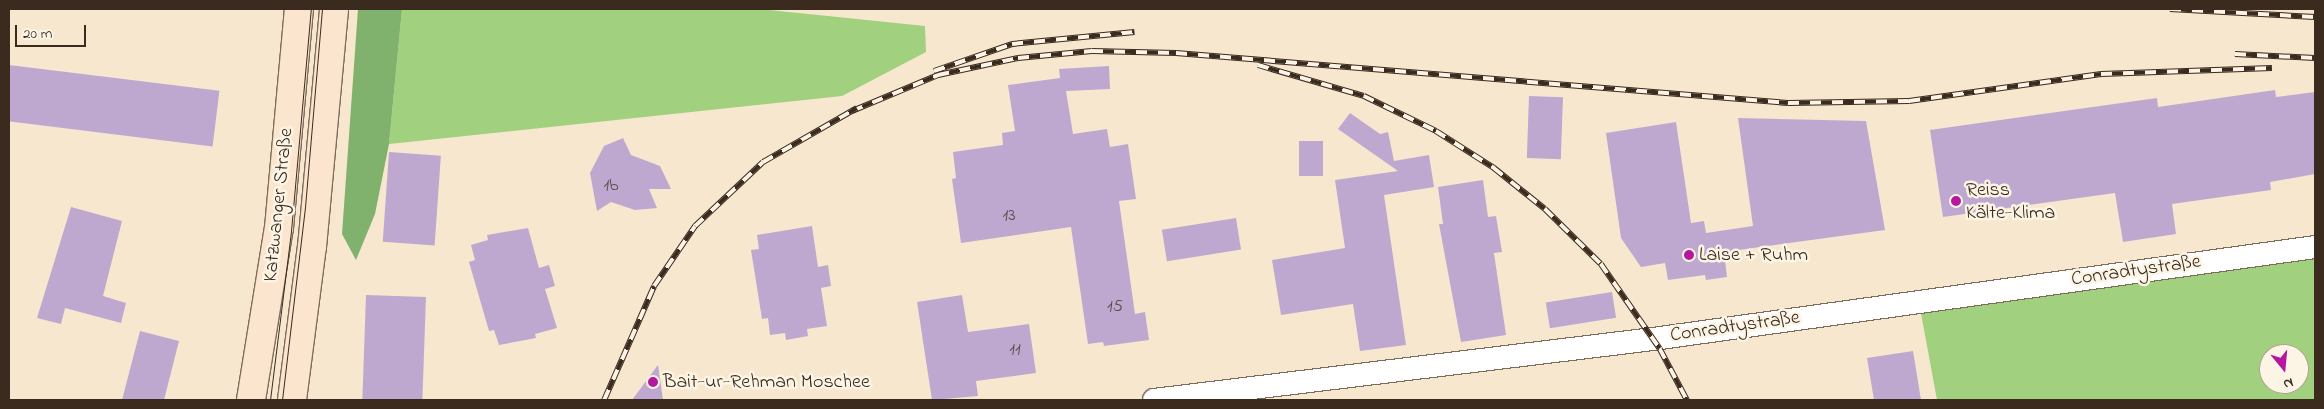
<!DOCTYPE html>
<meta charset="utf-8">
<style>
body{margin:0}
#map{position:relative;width:2324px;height:409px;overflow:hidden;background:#f7e7cf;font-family:"Indie Flower",sans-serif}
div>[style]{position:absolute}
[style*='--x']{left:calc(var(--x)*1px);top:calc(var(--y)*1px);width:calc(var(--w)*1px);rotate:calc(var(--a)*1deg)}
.green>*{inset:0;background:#a1d07e}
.forest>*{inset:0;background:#80b26d}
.building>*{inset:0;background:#bfa8d0;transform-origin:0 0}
.roads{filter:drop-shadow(1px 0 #7d6c5c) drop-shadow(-1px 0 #7d6c5c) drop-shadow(0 1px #7d6c5c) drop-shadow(0 -1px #7d6c5c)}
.street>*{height:22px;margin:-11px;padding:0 11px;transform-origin:11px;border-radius:11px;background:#fff}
.secondary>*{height:28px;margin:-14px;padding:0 14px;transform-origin:14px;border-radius:14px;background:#fce5cf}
.tram>*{height:1px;margin:-0.5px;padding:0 0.5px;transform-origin:0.5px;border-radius:0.5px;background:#3b2a1e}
.rail>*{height:5.5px;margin-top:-2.75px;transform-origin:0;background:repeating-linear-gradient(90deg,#fcf5e5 0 11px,#3b2a1e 0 22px);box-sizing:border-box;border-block:1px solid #3b2a1e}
.dots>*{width:14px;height:14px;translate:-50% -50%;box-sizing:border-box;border:2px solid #fcf5e5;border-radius:50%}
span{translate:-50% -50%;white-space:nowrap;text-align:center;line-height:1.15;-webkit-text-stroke:5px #fcf5e5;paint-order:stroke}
.number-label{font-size:18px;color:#5c4a4a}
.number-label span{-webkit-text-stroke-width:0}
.poi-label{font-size:20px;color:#3b2a1e}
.left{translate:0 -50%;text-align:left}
.street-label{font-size:20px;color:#3b2a1e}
.frame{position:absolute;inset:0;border:10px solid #3b2a1e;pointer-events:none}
.north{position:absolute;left:2259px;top:344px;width:50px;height:50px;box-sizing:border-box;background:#fcf5e5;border:1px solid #afa495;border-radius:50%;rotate:163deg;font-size:14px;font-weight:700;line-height:20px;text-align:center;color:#3b2a1e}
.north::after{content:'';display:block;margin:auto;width:18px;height:22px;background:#b5179e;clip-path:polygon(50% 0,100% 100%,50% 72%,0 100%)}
.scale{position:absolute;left:15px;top:25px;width:71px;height:22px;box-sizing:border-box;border:2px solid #3b2a1e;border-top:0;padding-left:6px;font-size:15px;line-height:18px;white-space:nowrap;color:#3b2a1e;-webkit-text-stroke:4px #fcf5e5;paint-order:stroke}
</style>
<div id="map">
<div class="green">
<i style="clip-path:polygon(402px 9px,759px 9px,925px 26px,926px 52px,842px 96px,389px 144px)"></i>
<i style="clip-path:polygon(evenodd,2315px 252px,2315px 400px,1937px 400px,1920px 308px,2315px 252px,2269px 354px,2299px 354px,2299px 384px,2269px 384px,2269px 354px)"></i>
</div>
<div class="forest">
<i style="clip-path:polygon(358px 9px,402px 9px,389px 144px,375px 214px,356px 260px,342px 234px)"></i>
</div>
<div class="building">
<i style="left:9px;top:65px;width:212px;height:56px;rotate:7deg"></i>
<i style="clip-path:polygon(1109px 66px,1110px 89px,1066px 91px,1073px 134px,1107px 129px,1110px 147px,1128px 144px,1136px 199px,1119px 201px,1135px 314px,1145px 312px,1149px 340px,1104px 346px,1103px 342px,1088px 344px,1071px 227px,961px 243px,952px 179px,956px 178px,953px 152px,1003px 145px,1002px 133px,1015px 131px,1008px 85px,1060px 78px,1059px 69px)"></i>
<i style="clip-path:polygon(2275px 90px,2276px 97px,2315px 92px,2315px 174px,2270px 182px,2271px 190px,2172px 204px,2176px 234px,2123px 242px,2115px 193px,1943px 217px,1930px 130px,2157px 98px,2158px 107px)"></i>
<i style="left:1529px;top:96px;width:34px;height:62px;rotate:2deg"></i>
<i style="clip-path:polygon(1350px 113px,1380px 134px,1388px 132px,1394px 161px,1429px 155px,1434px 187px,1384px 195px,1406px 345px,1360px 351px,1353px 304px,1281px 315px,1272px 260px,1345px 248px,1335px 180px,1398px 171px,1338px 129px)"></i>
<i style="clip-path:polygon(1738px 118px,1866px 121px,1885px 230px,1724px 252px,1727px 277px,1706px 280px,1705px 275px,1668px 280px,1665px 263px,1641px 267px,1621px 238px,1606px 133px,1676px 122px,1691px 223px,1704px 221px,1706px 233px,1753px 226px)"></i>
<i style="clip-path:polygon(623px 138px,631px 155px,660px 166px,671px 189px,649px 189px,657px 208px,635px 210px,611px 202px,597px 211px,590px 173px,604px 146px)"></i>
<i style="left:1299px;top:141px;width:24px;height:35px"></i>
<i style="left:389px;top:152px;width:52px;height:90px;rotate:4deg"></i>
<i style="clip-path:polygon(1483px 180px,1488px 217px,1496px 216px,1502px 252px,1494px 253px,1506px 335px,1461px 342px,1439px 224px,1443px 224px,1438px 187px)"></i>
<i style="clip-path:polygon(71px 207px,122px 221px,103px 296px,126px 303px,121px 323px,65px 308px,61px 324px,37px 318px)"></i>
<i style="left:1236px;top:218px;width:32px;height:75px;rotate:81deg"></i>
<i style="clip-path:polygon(812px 226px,818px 267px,828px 265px,831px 286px,821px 288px,827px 326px,807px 329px,808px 336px,786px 340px,785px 333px,770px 335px,768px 318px,762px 319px,751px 250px,759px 249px,757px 235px)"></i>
<i style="clip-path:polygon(528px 228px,539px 268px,549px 265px,555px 286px,545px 289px,557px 328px,535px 334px,536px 338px,499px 345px,494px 330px,489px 331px,469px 262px,475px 260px,471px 245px,488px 240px,487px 235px)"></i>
<i style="left:1612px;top:292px;width:26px;height:67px;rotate:81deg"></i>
<i style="left:366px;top:295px;width:60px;height:105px;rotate:2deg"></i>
<i style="clip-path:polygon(962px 295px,968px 332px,1029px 324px,1036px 373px,976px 381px,978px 396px,932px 400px,917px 302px)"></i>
<i style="clip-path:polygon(140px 331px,179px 341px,164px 400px,122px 400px)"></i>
<i style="clip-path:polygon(1913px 351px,1921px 400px,1874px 400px,1867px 358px)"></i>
<i style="clip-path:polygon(658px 365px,663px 400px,632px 400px)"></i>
</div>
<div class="roads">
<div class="street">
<i style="--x:1154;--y:400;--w:503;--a:-6.97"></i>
<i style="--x:1653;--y:339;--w:668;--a:-7.91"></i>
</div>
<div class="secondary">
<i style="--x:251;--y:400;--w:174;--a:-80.8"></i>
<i style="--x:279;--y:228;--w:220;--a:-84.8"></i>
<i style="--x:292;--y:400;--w:154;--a:-82.6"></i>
<i style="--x:312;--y:247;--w:239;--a:-84.7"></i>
</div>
</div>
<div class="tram">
<i style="--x:270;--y:400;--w:170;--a:-82.9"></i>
<i style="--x:291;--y:231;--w:223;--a:-84.9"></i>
<i style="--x:282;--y:400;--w:194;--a:-83.2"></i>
<i style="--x:305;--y:207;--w:199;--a:-85.1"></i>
</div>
<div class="rail">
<i style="--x:2170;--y:9;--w:145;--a:3.2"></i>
<i style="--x:2235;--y:54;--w:80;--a:2.9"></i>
<i style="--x:1258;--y:65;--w:110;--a:16.3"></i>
<i style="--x:1364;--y:96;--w:80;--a:25.9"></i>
<i style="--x:1436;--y:131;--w:69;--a:32.5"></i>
<i style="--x:1494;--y:168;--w:65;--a:38.8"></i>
<i style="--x:1545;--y:209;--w:78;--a:44.5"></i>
<i style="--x:1601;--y:264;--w:103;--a:55.2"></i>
<i style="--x:1660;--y:349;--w:58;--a:62.1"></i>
<i style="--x:934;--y:71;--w:83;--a:-19.1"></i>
<i style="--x:1012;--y:44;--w:123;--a:-5.6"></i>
<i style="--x:852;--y:111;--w:93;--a:-22.7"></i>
<i style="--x:938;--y:75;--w:82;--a:-12"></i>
<i style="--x:1018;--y:58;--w:74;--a:-5.4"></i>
<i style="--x:1092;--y:51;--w:84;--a:1.4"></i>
<i style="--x:1176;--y:53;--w:614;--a:4.67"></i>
<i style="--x:1788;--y:103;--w:121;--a:-0.9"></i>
<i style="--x:1909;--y:101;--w:194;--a:-8"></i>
<i style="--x:2101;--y:74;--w:171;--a:-2"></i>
<i style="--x:604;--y:400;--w:124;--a:-66.3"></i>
<i style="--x:654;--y:286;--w:73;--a:-55.7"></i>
<i style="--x:695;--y:226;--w:93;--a:-43.3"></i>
<i style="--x:763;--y:162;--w:108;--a:-29.9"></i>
</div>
<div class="dots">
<i style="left:1956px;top:201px;background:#b5179e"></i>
<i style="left:1689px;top:255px;background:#b5179e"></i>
<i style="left:653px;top:382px;background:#b5179e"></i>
</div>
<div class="number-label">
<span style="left:611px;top:186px">1b</span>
<span style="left:1009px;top:216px">13</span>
<span style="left:1115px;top:307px">15</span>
<span style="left:1015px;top:350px">11</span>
</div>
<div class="poi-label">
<span class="left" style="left:1966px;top:202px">Reiss<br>Kälte-Klima</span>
<span class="left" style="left:1699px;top:255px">Laise + Ruhm</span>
<span class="left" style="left:663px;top:382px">Bait-ur-Rehman Moschee</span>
</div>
<div class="street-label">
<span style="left:279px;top:205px;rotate:-84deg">Katzwanger Straße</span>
<span style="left:2136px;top:271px;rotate:-8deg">Conradtystraße</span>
<span style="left:1735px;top:327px;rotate:-8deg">Conradtystraße</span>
</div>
<div class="frame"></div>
<div class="north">N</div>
<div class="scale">20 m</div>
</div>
